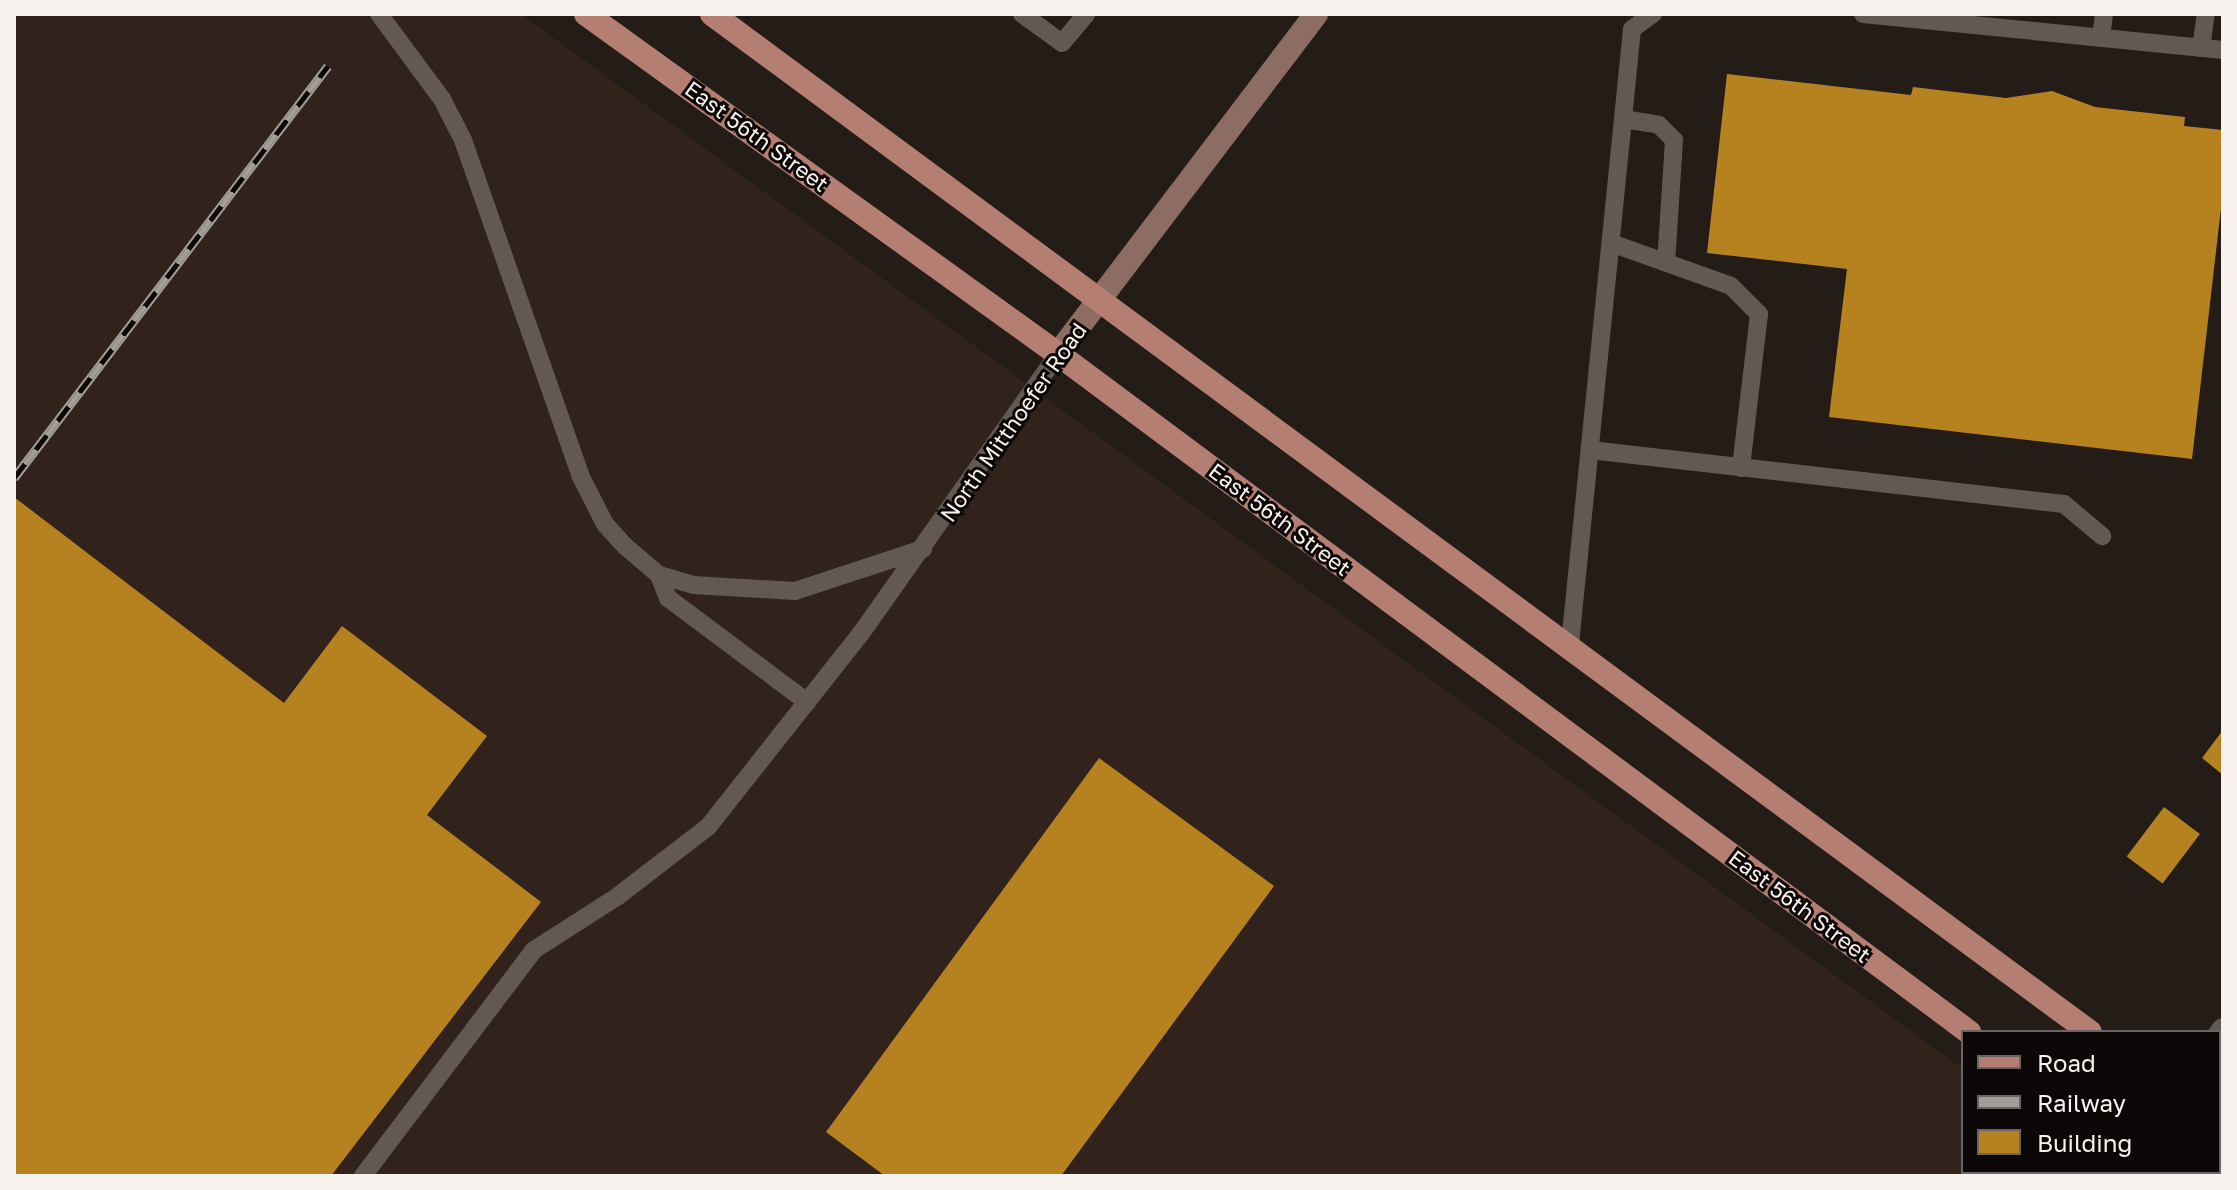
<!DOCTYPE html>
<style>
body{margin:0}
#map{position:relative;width:2237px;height:1190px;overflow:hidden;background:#241c17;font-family:"Golos Text",sans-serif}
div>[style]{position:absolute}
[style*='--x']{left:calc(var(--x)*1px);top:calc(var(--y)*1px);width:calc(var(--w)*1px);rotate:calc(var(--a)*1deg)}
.built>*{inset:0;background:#31231b}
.building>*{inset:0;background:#b68220;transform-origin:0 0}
.lane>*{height:18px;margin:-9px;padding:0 9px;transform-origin:9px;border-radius:9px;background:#635953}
.street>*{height:24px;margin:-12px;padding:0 12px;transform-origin:12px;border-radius:12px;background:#635953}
.secondary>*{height:24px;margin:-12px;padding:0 12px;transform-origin:12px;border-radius:12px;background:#8c6c63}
.primary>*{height:24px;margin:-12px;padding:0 12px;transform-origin:12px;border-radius:12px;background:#b57e73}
.rail>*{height:9px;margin-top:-4.5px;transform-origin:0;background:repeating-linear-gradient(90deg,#0b0706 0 18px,#a39d98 0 36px);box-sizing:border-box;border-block:2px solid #a39d98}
span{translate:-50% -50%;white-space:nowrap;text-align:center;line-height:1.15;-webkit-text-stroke:6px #0b0706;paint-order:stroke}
.street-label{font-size:22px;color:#f8f2ee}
.frame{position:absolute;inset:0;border:16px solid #f8f2ee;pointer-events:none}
.legend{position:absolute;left:1961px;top:1030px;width:260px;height:144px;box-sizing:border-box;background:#0b0706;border:2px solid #6a6563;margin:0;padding:10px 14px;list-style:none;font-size:24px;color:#f8f2ee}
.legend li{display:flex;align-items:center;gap:16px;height:40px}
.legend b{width:40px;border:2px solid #6a6563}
</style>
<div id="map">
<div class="built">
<i style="clip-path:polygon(14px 14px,521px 14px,1963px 1069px,1963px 1172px,2109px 1176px,14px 1176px)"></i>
</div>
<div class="building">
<i style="clip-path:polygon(1727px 74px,1911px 95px,1913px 87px,2006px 98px,2052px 91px,2095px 107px,2185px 117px,2184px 126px,2223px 130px,2223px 191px,2192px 459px,1829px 417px,1847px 269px,1707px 253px)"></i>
<i style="clip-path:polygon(14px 497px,284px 703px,342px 626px,487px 736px,427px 815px,541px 902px,331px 1176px,14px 1176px)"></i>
<i style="clip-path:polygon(2223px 730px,2223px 775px,2202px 758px)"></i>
<i style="clip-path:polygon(1099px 758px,1274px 886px,1061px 1176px,885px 1176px,826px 1132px)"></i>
<i style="left:2164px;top:807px;width:45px;height:62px;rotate:37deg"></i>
</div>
<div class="lane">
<i style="--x:379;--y:14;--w:106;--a:53.5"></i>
<i style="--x:442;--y:99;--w:46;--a:62.9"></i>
<i style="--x:463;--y:140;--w:355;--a:70.7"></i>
<i style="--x:580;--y:475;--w:55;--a:63"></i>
<i style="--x:605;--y:524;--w:30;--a:48"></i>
<i style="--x:625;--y:546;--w:45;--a:40.5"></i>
<i style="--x:659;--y:575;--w:35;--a:16"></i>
<i style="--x:693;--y:585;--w:102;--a:3.4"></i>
<i style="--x:795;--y:591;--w:135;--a:-18.2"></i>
<i style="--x:1022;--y:14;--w:49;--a:35.9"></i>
<i style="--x:1062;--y:43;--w:38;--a:-50"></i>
<i style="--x:1863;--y:14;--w:362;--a:5.7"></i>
<i style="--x:2101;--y:38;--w:24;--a:-83"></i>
<i style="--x:2201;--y:48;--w:34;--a:-82"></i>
<i style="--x:1623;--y:119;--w:36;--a:9"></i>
<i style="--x:1659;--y:125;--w:21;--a:45"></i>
<i style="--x:1674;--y:140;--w:123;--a:93.7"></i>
<i style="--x:1611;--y:243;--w:127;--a:19.7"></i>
<i style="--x:1731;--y:286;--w:40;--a:45"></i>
<i style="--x:1759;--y:314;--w:155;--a:96.7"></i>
<i style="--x:1590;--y:450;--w:477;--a:6.5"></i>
<i style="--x:2064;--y:504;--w:50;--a:40.1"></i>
<i style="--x:659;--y:575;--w:25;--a:69"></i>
<i style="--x:668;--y:598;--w:174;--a:36.8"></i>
<i style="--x:1570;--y:644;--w:618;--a:-84.24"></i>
<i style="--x:1632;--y:29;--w:26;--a:-36"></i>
<i style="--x:363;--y:1176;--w:283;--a:-52.9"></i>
<i style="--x:534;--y:950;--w:100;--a:-32.7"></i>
<i style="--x:618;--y:896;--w:113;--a:-37.5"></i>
<i style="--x:708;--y:827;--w:248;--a:-51.7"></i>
<i style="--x:862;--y:632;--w:340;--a:-54.8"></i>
<i style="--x:2120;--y:1176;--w:4;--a:-63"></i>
</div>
<div class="street">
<i style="--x:2219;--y:1036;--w:7;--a:-56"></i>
</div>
<div class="secondary">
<i style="--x:1058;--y:354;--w:427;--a:-52.8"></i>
</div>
<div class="primary">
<i style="--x:586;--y:14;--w:582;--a:35.77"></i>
<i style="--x:1058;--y:354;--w:1136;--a:36.66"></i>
<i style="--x:712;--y:14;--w:1713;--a:36.46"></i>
<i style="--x:2219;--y:1130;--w:5;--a:37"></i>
<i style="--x:2151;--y:1172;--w:7;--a:34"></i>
</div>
<div class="rail">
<i style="--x:14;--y:478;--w:518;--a:-52.69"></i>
</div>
<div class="street-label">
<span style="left:757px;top:136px;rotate:36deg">East 56th Street</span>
<span style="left:1013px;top:422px;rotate:-55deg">North Mitthoefer Road</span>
<span style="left:1280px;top:519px;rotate:37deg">East 56th Street</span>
<span style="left:1800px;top:906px;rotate:37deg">East 56th Street</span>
</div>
<div class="frame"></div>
<ul class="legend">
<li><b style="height:10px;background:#b57e73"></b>Road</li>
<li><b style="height:10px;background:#a39d98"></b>Railway</li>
<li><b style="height:22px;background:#b68220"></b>Building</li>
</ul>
</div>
